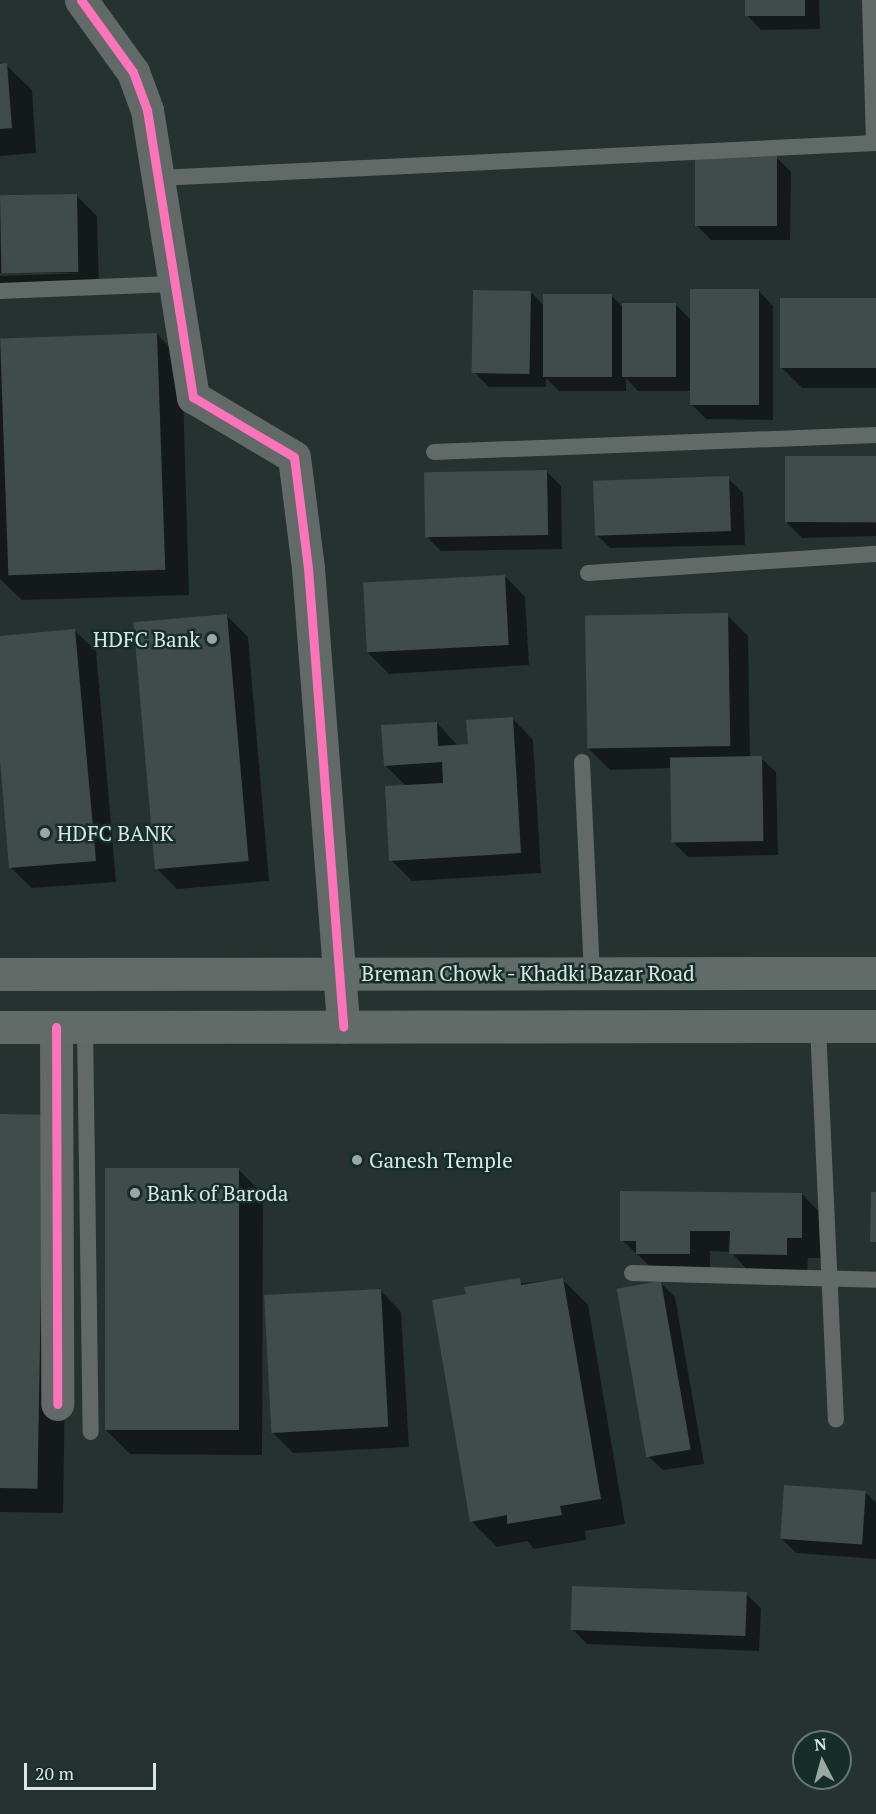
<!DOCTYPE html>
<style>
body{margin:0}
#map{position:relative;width:876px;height:1814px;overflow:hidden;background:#263230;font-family:"PT Serif",serif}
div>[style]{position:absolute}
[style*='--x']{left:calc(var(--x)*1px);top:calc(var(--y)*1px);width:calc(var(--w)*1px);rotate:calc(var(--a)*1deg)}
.shadow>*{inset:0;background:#0007}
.building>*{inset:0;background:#404c4a;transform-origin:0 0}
.service>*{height:16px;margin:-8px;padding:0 8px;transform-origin:8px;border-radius:8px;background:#626a68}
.minor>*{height:33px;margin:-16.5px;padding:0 16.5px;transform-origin:16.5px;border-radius:16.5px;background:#626a68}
.primary>*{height:33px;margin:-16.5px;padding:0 16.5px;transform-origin:16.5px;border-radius:16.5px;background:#616b68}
.cycleway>*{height:9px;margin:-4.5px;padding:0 4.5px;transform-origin:4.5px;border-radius:4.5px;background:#fb73b8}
.dots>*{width:16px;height:16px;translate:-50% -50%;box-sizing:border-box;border:3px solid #162e29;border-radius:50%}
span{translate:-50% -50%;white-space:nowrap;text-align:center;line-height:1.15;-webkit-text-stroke:5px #162e29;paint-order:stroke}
.poi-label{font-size:21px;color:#d9e7e3}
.right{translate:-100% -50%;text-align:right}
.left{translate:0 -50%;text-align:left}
.street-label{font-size:21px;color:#d9e7e3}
.north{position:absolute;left:792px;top:1730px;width:60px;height:60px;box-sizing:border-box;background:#162e29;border:2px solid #647873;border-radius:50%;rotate:354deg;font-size:16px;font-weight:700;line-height:24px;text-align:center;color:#d9e7e3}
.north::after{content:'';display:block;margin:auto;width:21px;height:27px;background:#9aa8a4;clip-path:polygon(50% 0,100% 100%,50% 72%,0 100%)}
.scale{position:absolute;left:24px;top:1763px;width:132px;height:27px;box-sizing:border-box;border:3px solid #d9e7e3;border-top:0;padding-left:8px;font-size:18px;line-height:21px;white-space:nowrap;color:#d9e7e3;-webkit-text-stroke:4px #162e29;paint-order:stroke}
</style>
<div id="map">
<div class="shadow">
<i style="clip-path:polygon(746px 0,819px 0,820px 29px,761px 30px,747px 15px)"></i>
<i style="clip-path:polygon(0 65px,6px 65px,32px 90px,36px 153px,0 156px)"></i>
<i style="clip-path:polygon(776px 157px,791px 172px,790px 240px,711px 240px,696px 225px)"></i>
<i style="clip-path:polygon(76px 195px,97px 216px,99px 292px,0 295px,0 276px,86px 273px,0 273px,0 197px)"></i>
<i style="clip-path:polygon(759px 291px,773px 306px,773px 420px,706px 419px,691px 404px,691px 391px,638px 391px,626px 378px,626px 391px,559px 391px,546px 378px,546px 387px,489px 387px,474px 372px,531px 292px,544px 306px,611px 295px,624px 308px,676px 305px,692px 321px)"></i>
<i style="clip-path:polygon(876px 299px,876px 388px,802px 388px,782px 368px)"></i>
<i style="clip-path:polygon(157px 334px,182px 360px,189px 595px,22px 600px,0 579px,0 339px)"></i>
<i style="clip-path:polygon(876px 457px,876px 520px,800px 522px,876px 523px,876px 536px,802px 538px,787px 523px)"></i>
<i style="clip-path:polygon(546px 471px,561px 486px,562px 549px,441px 551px,426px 536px)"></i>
<i style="clip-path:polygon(728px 478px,743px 493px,745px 545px,610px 548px,595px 533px)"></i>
<i style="clip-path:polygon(505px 576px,525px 597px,529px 665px,389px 674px,368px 653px)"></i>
<i style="clip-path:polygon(727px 615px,748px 636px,750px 758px,761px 758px,776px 772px,778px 855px,688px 857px,673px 842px,671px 768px,610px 770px,589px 749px)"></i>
<i style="clip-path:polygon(227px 616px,248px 637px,269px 881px,177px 889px,156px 868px)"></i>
<i style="clip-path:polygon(75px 631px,96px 651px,116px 882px,32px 888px,11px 868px,0 743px,0 637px)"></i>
<i style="clip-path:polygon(513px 719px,533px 740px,541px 873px,412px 881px,391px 860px,406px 786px,385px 765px,437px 723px,458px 746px,469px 746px)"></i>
<i style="clip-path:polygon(0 1116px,69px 1142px,63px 1513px,0 1512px)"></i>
<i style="clip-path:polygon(238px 1169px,263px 1194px,262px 1455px,130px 1454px,105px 1429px)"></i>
<i style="clip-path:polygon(802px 1194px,822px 1215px,822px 1258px,808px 1258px,807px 1275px,752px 1275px,731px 1252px,710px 1251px,710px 1274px,658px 1274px,622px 1240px)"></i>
<i style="clip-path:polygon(562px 1279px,588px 1305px,625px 1524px,585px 1531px,586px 1540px,534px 1549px,527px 1541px,497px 1547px,471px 1521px,466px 1289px)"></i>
<i style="clip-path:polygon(660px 1282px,675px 1297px,704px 1464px,663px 1470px,648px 1456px)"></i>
<i style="clip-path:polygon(381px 1291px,401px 1312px,409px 1447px,293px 1453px,272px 1432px)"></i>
<i style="clip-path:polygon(865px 1492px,876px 1503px,876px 1559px,796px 1553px,781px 1538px)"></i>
<i style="clip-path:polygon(746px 1594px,761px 1608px,759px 1651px,587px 1644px,572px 1629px)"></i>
</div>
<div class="building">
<i style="left:745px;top:0;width:60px;height:16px"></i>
<i style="clip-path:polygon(7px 63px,12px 128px,0 129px,0 64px)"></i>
<i style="left:695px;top:155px;width:82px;height:71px"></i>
<i style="left:77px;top:194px;width:78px;height:77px;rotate:89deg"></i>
<i style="left:690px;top:289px;width:69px;height:116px"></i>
<i style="left:473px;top:290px;width:58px;height:83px;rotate:1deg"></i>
<i style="left:543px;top:294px;width:69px;height:83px"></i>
<i style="left:780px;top:298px;width:96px;height:70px"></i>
<i style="left:622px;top:303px;width:54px;height:74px"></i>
<i style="left:157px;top:333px;width:237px;height:157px;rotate:88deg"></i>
<i style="left:876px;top:456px;width:66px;height:91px;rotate:90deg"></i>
<i style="left:547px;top:470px;width:65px;height:123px;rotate:89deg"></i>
<i style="left:729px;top:476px;width:55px;height:136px;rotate:88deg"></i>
<i style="left:505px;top:575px;width:70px;height:142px;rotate:87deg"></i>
<i style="left:728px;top:613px;width:133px;height:143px;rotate:89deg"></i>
<i style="left:227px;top:614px;width:248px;height:94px;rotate:85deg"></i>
<i style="clip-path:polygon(75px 629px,96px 861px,9px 868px,0 760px,0 636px)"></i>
<i style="clip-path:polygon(513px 717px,521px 853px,389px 861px,385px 786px,443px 783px,442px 762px,384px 766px,381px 725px,437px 722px,438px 746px,468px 744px,466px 720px)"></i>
<i style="left:762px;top:756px;width:85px;height:92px;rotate:89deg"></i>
<i style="left:0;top:1114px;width:44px;height:374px;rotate:1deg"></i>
<i style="left:105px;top:1168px;width:134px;height:262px"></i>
<i style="clip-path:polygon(620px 1191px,802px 1193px,802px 1238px,787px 1238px,787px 1255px,729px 1254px,730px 1231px,690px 1231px,690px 1254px,636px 1254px,636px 1241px,620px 1241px)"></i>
<i style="clip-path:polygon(871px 1192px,876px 1192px,876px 1242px,870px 1242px)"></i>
<i style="clip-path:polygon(520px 1278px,521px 1285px,563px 1278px,601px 1499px,560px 1506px,562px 1515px,507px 1524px,507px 1515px,470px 1522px,432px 1300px,466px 1294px,464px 1287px)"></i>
<i style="left:661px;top:1281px;width:171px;height:45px;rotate:80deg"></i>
<i style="left:381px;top:1289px;width:138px;height:117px;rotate:87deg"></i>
<i style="left:784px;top:1485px;width:82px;height:54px;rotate:4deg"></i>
<i style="left:572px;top:1586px;width:175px;height:44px;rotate:2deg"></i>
</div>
<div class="service">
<i style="--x:870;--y:0;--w:143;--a:88.4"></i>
<i style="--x:159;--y:178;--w:718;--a:-2.79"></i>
<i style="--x:0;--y:291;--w:178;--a:-2.3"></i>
<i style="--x:434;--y:452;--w:442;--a:-2.2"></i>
<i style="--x:588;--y:573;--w:289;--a:-3.8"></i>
<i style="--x:582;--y:762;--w:211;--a:87.3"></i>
<i style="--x:85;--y:1026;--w:406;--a:89.2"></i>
<i style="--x:818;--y:1026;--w:394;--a:87.4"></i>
<i style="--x:632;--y:1273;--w:244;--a:1.6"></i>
</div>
<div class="minor">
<i style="--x:81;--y:0;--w:89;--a:54.2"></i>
<i style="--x:133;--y:72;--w:40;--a:69.8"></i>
<i style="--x:147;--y:110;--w:291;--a:80.9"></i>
<i style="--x:193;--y:397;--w:117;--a:30.7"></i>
<i style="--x:294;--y:457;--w:112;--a:82.8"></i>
<i style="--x:308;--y:568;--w:460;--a:85.6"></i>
<i style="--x:56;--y:1027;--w:377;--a:89.8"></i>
</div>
<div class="primary">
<i style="--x:0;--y:974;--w:876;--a:-0.07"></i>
<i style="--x:0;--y:1027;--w:876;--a:-0.07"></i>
</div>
<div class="cycleway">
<i style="--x:81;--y:0;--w:89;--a:54.2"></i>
<i style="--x:133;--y:72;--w:40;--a:69.8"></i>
<i style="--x:147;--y:110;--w:291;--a:80.9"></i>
<i style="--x:193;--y:397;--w:117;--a:30.7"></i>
<i style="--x:294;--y:457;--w:112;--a:82.8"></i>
<i style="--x:308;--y:568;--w:460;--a:85.6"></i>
<i style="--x:56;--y:1027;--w:377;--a:89.8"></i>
</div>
<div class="dots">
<i style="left:212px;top:639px;background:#9aa8a4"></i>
<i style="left:45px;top:833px;background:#9aa8a4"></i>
<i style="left:357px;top:1160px;background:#9aa8a4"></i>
<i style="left:135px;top:1193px;background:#9aa8a4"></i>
</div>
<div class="poi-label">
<span class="right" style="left:200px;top:639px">HDFC Bank</span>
<span class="left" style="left:57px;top:833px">HDFC BANK</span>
<span class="left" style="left:369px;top:1160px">Ganesh Temple</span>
<span class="left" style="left:147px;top:1193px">Bank of Baroda</span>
</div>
<div class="street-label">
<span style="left:528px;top:973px">Breman Chowk - Khadki Bazar Road</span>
</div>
<div class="north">N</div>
<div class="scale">20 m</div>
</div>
